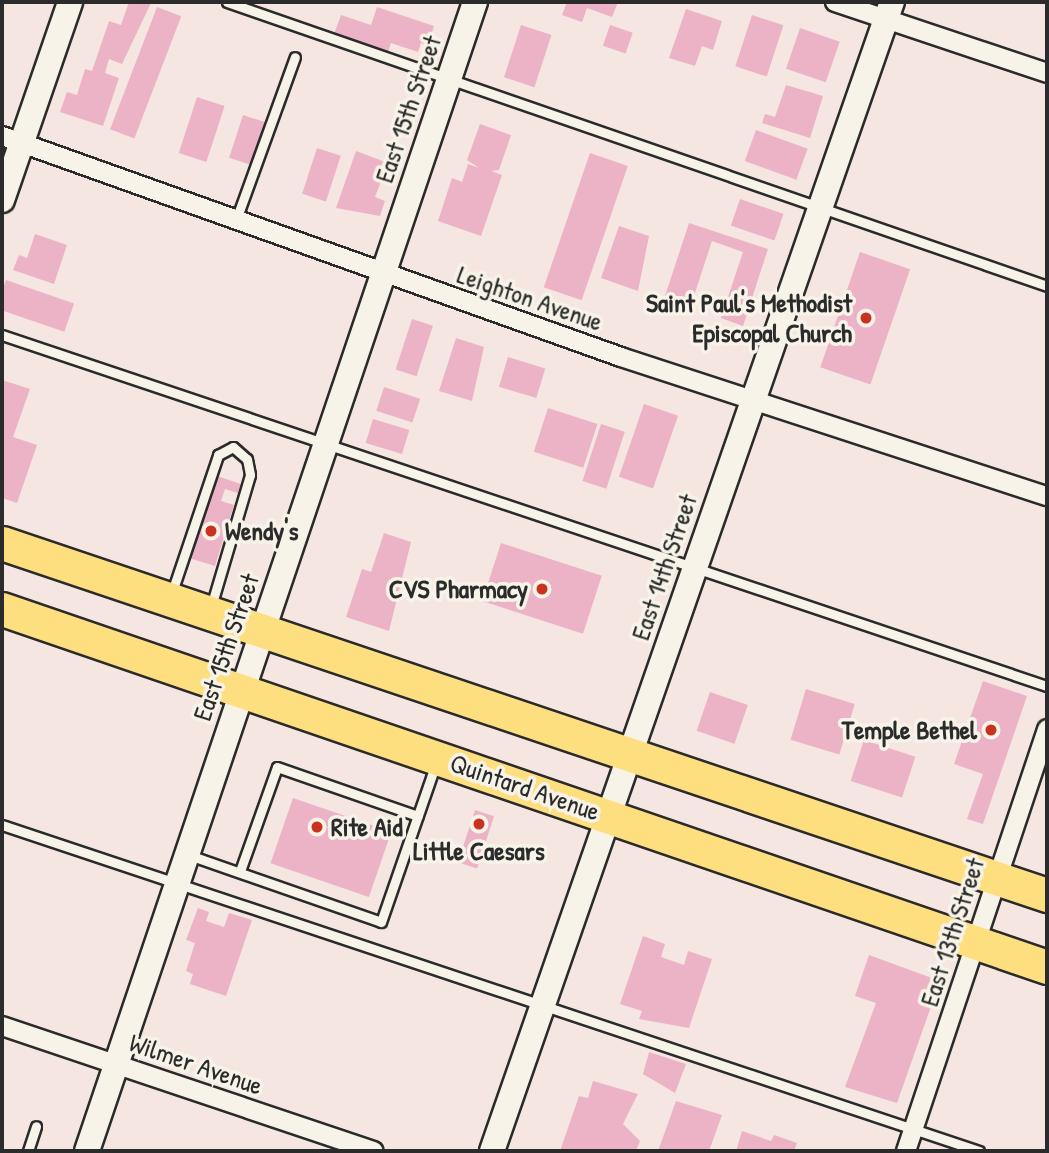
<!DOCTYPE html>
<style>
body{margin:0}
#map{position:relative;width:1049px;height:1153px;overflow:hidden;background:#f5e6e1;font-family:"Patrick Hand",sans-serif}
div>[style]{position:absolute}
[style*='--x']{left:calc(var(--x)*1px);top:calc(var(--y)*1px);width:calc(var(--w)*1px);rotate:calc(var(--a)*1deg)}
.building>*{inset:0;background:#ecb3c6;transform-origin:0 0}
.roads{filter:drop-shadow(2px 0 #2b2b2b) drop-shadow(-2px 0 #2b2b2b) drop-shadow(0 2px #2b2b2b) drop-shadow(0 -2px #2b2b2b)}
.lane>*{height:9px;margin:-4.5px;padding:0 4.5px;transform-origin:4.5px;border-radius:4.5px;background:#f7f3e8}
.street>*{height:18px;margin:-9px;padding:0 9px;transform-origin:9px;border-radius:9px;background:#f7f3e8}
.secondary>*{height:24px;margin:-12px;padding:0 12px;transform-origin:12px;border-radius:12px;background:#f7f3e8}
.highway>*{height:33px;margin:-16.5px;padding:0 16.5px;transform-origin:16.5px;border-radius:16.5px;background:#fedf80}
.dots>*{width:19px;height:19px;translate:-50% -50%;box-sizing:border-box;border:4px solid #f7f3e8;border-radius:50%}
span{translate:-50% -50%;white-space:nowrap;text-align:center;line-height:1.15;-webkit-text-stroke:7px #f7f3e8;paint-order:stroke}
.street-label{font-size:26px;color:#2b2b2b}
.poi-label{font-size:26px;color:#2b2b2b;font-weight:700}
.right{translate:-100% -50%;text-align:right}
.left{translate:0 -50%;text-align:left}
.frame{position:absolute;inset:0;border:4px solid #2b2b2b;pointer-events:none}
</style>
<div id="map">
<div class="building">
<i style="clip-path:polygon(129px 2px,151px 3px,122px 64px,109px 59px,105px 73px,119px 78px,103px 126px,60px 112px,67px 92px,77px 95px,85px 69px,92px 71px,109px 21px,121px 25px)"></i>
<i style="clip-path:polygon(567px 2px,618px 2px,612px 17px,587px 8px,582px 22px,562px 15px)"></i>
<i style="left:157px;top:7px;width:26px;height:131px;rotate:21deg"></i>
<i style="clip-path:polygon(377px 7px,434px 26px,428px 45px,421px 43px,418px 52px,391px 43px,388px 52px,334px 34px,341px 15px,371px 25px)"></i>
<i style="clip-path:polygon(686px 9px,722px 21px,713px 50px,702px 46px,695px 66px,669px 58px)"></i>
<i style="left:752px;top:15px;width:33px;height:54px;rotate:18deg"></i>
<i style="left:521px;top:25px;width:32px;height:55px;rotate:18deg"></i>
<i style="left:610px;top:25px;width:24px;height:22px;rotate:19deg"></i>
<i style="left:800px;top:28px;width:42px;height:43px;rotate:19deg"></i>
<i style="clip-path:polygon(786px 85px,823px 96px,810px 138px,762px 123px,765px 114px,775px 117px)"></i>
<i style="left:197px;top:97px;width:29px;height:59px;rotate:18deg"></i>
<i style="left:243px;top:115px;width:25px;height:45px;rotate:18deg"></i>
<i style="clip-path:polygon(480px 124px,511px 135px,499px 170px,491px 171px,502px 175px,481px 236px,438px 221px,452px 178px,462px 182px,468px 164px,479px 168px,467px 160px)"></i>
<i style="left:756px;top:130px;width:55px;height:33px;rotate:20deg"></i>
<i style="left:317px;top:148px;width:25px;height:48px;rotate:18deg"></i>
<i style="clip-path:polygon(356px 151px,388px 163px,375px 197px,385px 201px,380px 216px,336px 208px)"></i>
<i style="left:590px;top:153px;width:40px;height:142px;rotate:19deg"></i>
<i style="left:740px;top:199px;width:46px;height:28px;rotate:19deg"></i>
<i style="clip-path:polygon(689px 223px,768px 249px,743px 326px,721px 318px,743px 252px,712px 241px,689px 311px,663px 302px)"></i>
<i style="clip-path:polygon(619px 226px,649px 236px,638px 291px,601px 278px)"></i>
<i style="clip-path:polygon(35px 234px,67px 245px,54px 284px,13px 270px,19px 255px,27px 258px)"></i>
<i style="left:860px;top:252px;width:53px;height:122px;rotate:19deg"></i>
<i style="left:6px;top:280px;width:72px;height:30px;rotate:19deg"></i>
<i style="left:412px;top:319px;width:22px;height:53px;rotate:18deg"></i>
<i style="clip-path:polygon(456px 338px,484px 347px,472px 401px,439px 391px)"></i>
<i style="left:508px;top:357px;width:39px;height:31px;rotate:17deg"></i>
<i style="clip-path:polygon(2px 380px,30px 389px,13px 437px,37px 445px,17px 503px,2px 498px)"></i>
<i style="left:384px;top:387px;width:38px;height:25px;rotate:18deg"></i>
<i style="left:644px;top:404px;width:36px;height:77px;rotate:19deg"></i>
<i style="left:548px;top:408px;width:52px;height:46px;rotate:18deg"></i>
<i style="left:373px;top:419px;width:38px;height:25px;rotate:17deg"></i>
<i style="left:601px;top:424px;width:25px;height:60px;rotate:18deg"></i>
<i style="clip-path:polygon(217px 476px,241px 484px,238px 493px,225px 489px,221px 501px,234px 505px,215px 566px,189px 558px)"></i>
<i style="clip-path:polygon(384px 533px,411px 542px,389px 631px,346px 617px,362px 569px,371px 572px)"></i>
<i style="left:501px;top:543px;width:106px;height:61px;rotate:18deg"></i>
<i style="clip-path:polygon(983px 681px,1027px 696px,983px 824px,967px 819px,983px 774px,954px 764px)"></i>
<i style="left:806px;top:689px;width:51px;height:53px;rotate:17deg"></i>
<i style="left:710px;top:692px;width:40px;height:41px;rotate:19deg"></i>
<i style="left:864px;top:740px;width:54px;height:43px;rotate:18deg"></i>
<i style="left:293px;top:798px;width:104px;height:69px;rotate:19deg"></i>
<i style="left:475px;top:810px;width:20px;height:55px;rotate:18deg"></i>
<i style="clip-path:polygon(198px 908px,209px 912px,206px 921px,224px 927px,229px 913px,252px 920px,226px 996px,190px 984px,193px 974px,186px 971px,195px 943px,186px 940px)"></i>
<i style="clip-path:polygon(643px 936px,665px 944px,661px 957px,684px 965px,688px 951px,712px 959px,689px 1028px,639px 1019px,642px 1011px,620px 1004px)"></i>
<i style="clip-path:polygon(869px 955px,940px 981px,897px 1103px,845px 1087px,876px 1003px,855px 996px)"></i>
<i style="clip-path:polygon(649px 1052px,686px 1064px,675px 1093px,643px 1074px)"></i>
<i style="clip-path:polygon(593px 1081px,638px 1094px,623px 1124px,640px 1141px,636px 1151px,560px 1151px,579px 1096px,588px 1098px)"></i>
<i style="clip-path:polygon(676px 1101px,722px 1115px,709px 1151px,658px 1151px)"></i>
<i style="clip-path:polygon(742px 1131px,771px 1141px,774px 1135px,797px 1143px,794px 1151px,736px 1151px)"></i>
</div>
<div class="roads">
<div class="lane">
<i style="--x:227;--y:2;--w:868;--a:19.1"></i>
<i style="--x:237;--y:217;--w:170;--a:-70.1"></i>
<i style="--x:2;--y:335;--w:1102;--a:18.57"></i>
<i style="--x:172;--y:592;--w:145;--a:-71.4"></i>
<i style="--x:218;--y:455;--w:17;--a:-28"></i>
<i style="--x:233;--y:447;--w:18;--a:41"></i>
<i style="--x:247;--y:459;--w:16;--a:79"></i>
<i style="--x:250;--y:475;--w:138;--a:106.5"></i>
<i style="--x:2;--y:825;--w:1030;--a:18.45"></i>
<i style="--x:189;--y:855;--w:203;--a:19.2"></i>
<i style="--x:381;--y:922;--w:168;--a:-70.9"></i>
<i style="--x:240;--y:871;--w:110;--a:-70.4"></i>
<i style="--x:277;--y:767;--w:149;--a:19.2"></i>
<i style="--x:28;--y:1151;--w:26;--a:-72"></i>
</div>
<div class="street">
<i style="--x:835;--y:2;--w:224;--a:18.5"></i>
<i style="--x:2;--y:136;--w:657;--a:19.65"></i>
<i style="--x:621;--y:357;--w:448;--a:18.1"></i>
<i style="--x:2;--y:1026;--w:392;--a:18.6"></i>
<i style="--x:906;--y:1151;--w:445;--a:-71.5"></i>
</div>
<div class="secondary">
<i style="--x:2;--y:200;--w:209;--a:-71"></i>
<i style="--x:87;--y:1151;--w:1213;--a:-71.34"></i>
<i style="--x:492;--y:1151;--w:1217;--a:-70.81"></i>
</div>
<div class="highway">
<i style="--x:2;--y:543;--w:1103;--a:18.62"></i>
<i style="--x:2;--y:609;--w:1105;--a:18.91"></i>
</div>
</div>
<div class="dots">
<i style="left:866px;top:318px;background:#c8321e"></i>
<i style="left:211px;top:531px;background:#c8321e"></i>
<i style="left:542px;top:589px;background:#c8321e"></i>
<i style="left:991px;top:730px;background:#c8321e"></i>
<i style="left:479px;top:824px;background:#c8321e"></i>
<i style="left:317px;top:827px;background:#c8321e"></i>
</div>
<div class="street-label">
<span style="left:408px;top:109px;rotate:-71deg">East 15th Street</span>
<span style="left:530px;top:298px;rotate:19deg">Leighton Avenue</span>
<span style="left:664px;top:567px;rotate:-71deg">East 14th Street</span>
<span style="left:226px;top:647px;rotate:-71deg">East 15th Street</span>
<span style="left:525px;top:787px;rotate:19deg">Quintard Avenue</span>
<span style="left:952px;top:932px;rotate:-72deg">East 13th Street</span>
<span style="left:196px;top:1064px;rotate:19deg">Wilmer Avenue</span>
</div>
<div class="poi-label">
<span class="right" style="left:852px;top:318px">Saint Paul's Methodist<br>Episcopal Church</span>
<span class="left" style="left:225px;top:531px">Wendy's</span>
<span class="right" style="left:528px;top:589px">CVS Pharmacy</span>
<span class="right" style="left:977px;top:730px">Temple Bethel</span>
<span class="left" style="left:331px;top:827px">Rite Aid</span>
<span style="left:479px;top:851px">Little Caesars</span>
</div>
<div class="frame"></div>
</div>
